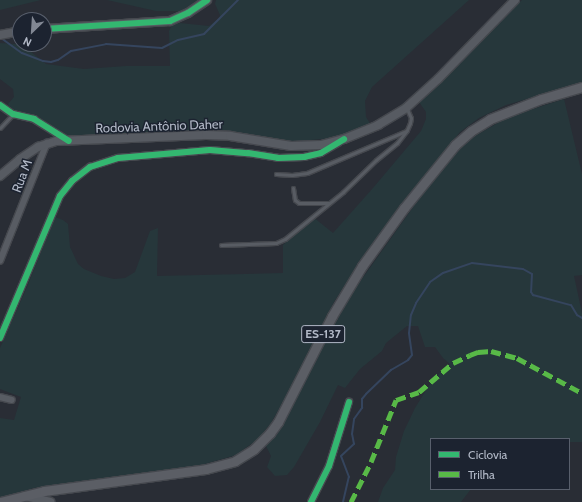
<!DOCTYPE html>
<meta charset="utf-8">
<style>
body{margin:0}
#map{position:relative;width:582px;height:502px;overflow:hidden;background:#292d35;font-family:Cabin,sans-serif}
div>[style]{position:absolute}
[style*='--x']{left:calc(var(--x)*1px);top:calc(var(--y)*1px);width:calc(var(--w)*1px);rotate:calc(var(--a)*1deg)}
.green>*{inset:0;background:#26373b}
.stream>*{height:2px;margin:-1px;padding:0 1px;transform-origin:1px;border-radius:1px;background:#35455e}
.roads{filter:drop-shadow(1px 0 #45484e) drop-shadow(-1px 0 #45484e) drop-shadow(0 1px #45484e) drop-shadow(0 -1px #45484e)}
.lane>*{height:3px;margin:-1.5px;padding:0 1.5px;transform-origin:1.5px;border-radius:1.5px;background:#585c63}
.street>*{height:5.5px;margin:-2.75px;padding:0 2.75px;transform-origin:2.75px;border-radius:2.75px;background:#585c63}
.secondary>*{height:8px;margin:-4px;padding:0 4px;transform-origin:4px;border-radius:4px;background:#575b62}
.primary>*{height:9px;margin:-4.5px;padding:0 4.5px;transform-origin:4.5px;border-radius:4.5px;background:#5b5e65}
.quiet>*{height:5px;margin-top:-2.5px;transform-origin:0;background:repeating-linear-gradient(90deg,#58b947 0 10px,transparent 0 15px)}
.cycleway>*{height:6px;margin:-3px;padding:0 3px;transform-origin:3px;border-radius:3px;background:#33b770}
span{translate:-50% -50%;white-space:nowrap;text-align:center;line-height:1.15;-webkit-text-stroke:3px #1c2330;paint-order:stroke}
.shield-label span{padding:1px 3px;background:#1c2330;border:1px solid;border-radius:3px;-webkit-text-stroke-width:0}
.shield-label{font-size:12px;color:#b2b9c7;font-weight:700}
.street-label{font-size:13px;color:#b2b9c7}
.legend{position:absolute;left:430px;top:438px;width:140px;height:52px;box-sizing:border-box;background:#1c2330;border:1px solid #585f6c;margin:0;padding:5px 7px;list-style:none;font-size:12px;color:#b2b9c7}
.legend li{display:flex;align-items:center;gap:8px;height:20px}
.legend b{width:20px;border:1px solid #585f6c}
.north{position:absolute;left:12px;top:12px;width:40px;height:40px;box-sizing:border-box;background:#1c2330;border:1px solid #585f6c;border-radius:50%;rotate:205deg;font-size:11px;font-weight:700;line-height:16px;text-align:center;color:#b2b9c7}
.north::after{content:'';display:block;margin:auto;width:14px;height:18px;background:#828894;clip-path:polygon(50% 0,100% 100%,50% 72%,0 100%)}
</style>
<div id="map">
<div class="green">
<i style="clip-path:polygon(0 0,41px 0,0 10px)"></i>
<i style="clip-path:polygon(107px 0,204px 0,186px 11px,156px 11px)"></i>
<i style="clip-path:polygon(216px 0,469px 0,372px 87px,365px 101px,366px 117px,371px 125px,332px 138px,290px 142px,241px 135px,70px 138px,27px 118px,15px 119px,10px 111px,8px 104px,14px 97px,13px 89px,0 79px,0 43px,15px 44px,25px 47px,46px 64px,84px 69px,126px 66px,170px 66px,169px 31px,172px 25px,180px 23px,209px 26px,219px 18px,220px 15px,215px 4px)"></i>
<i style="clip-path:polygon(522px 0,582px 0,582px 83px,506px 105px,479px 118px,460px 132px,393px 216px,345px 285px,334px 302px,286px 397px,271px 423px,258px 439px,236px 455px,198px 466px,34px 488px,0 498px,0 418px,14px 420px,21px 397px,0 389px,0 348px,27px 287px,55px 217px,63px 220px,68px 224px,70px 247px,78px 264px,84px 269px,101px 276px,114px 279px,125px 278px,135px 272px,150px 231px,158px 228px,157px 276px,283px 273px,283px 245px,313px 217px,333px 233px,373px 188px,421px 131px,426px 119px,426px 112px,419px 102px)"></i>
<i style="clip-path:polygon(564px 99px,582px 174px,582px 275px,574px 276px,582px 313px,582px 442px,569px 442px,569px 439px,431px 439px,431px 489px,471px 489px,461px 502px,378px 502px,383px 488px,395px 470px,396px 457px,404px 431px,415px 408px,433px 379px,450px 364px,443px 358px,435px 347px,425px 347px,418px 326px,407px 326px,386px 343px,382px 351px,360px 369px,345px 388px,338px 385px,320px 422px,294px 467px,287px 475px,275px 476px,267px 467px,271px 456px,265px 444px,342px 307px,416px 203px,453px 155px,475px 136px,508px 117px)"></i>
</div>
<div class="stream">
<i style="--x:1;--y:38;--w:26;--a:36"></i>
<i style="--x:22;--y:53;--w:22;--a:21"></i>
<i style="--x:43;--y:61;--w:8;--a:7"></i>
<i style="--x:51;--y:62;--w:7;--a:-16"></i>
<i style="--x:58;--y:60;--w:16;--a:-35"></i>
<i style="--x:71;--y:51;--w:36;--a:-11"></i>
<i style="--x:106;--y:44;--w:56;--a:4.1"></i>
<i style="--x:162;--y:48;--w:18;--a:-27"></i>
<i style="--x:178;--y:40;--w:27;--a:-13"></i>
<i style="--x:204;--y:34;--w:48;--a:-45"></i>
<i style="--x:343;--y:502;--w:26;--a:-77"></i>
<i style="--x:349;--y:477;--w:22;--a:-111"></i>
<i style="--x:341;--y:456;--w:18;--a:-43"></i>
<i style="--x:354;--y:444;--w:10;--a:-101"></i>
<i style="--x:352;--y:434;--w:15;--a:-82"></i>
<i style="--x:354;--y:419;--w:14;--a:-54"></i>
<i style="--x:362;--y:408;--w:9;--a:-90"></i>
<i style="--x:362;--y:399;--w:6;--a:-51"></i>
<i style="--x:366;--y:394;--w:35;--a:-44"></i>
<i style="--x:391;--y:370;--w:20;--a:-30"></i>
<i style="--x:408;--y:360;--w:6;--a:-51"></i>
<i style="--x:412;--y:355;--w:22;--a:-98"></i>
<i style="--x:409;--y:333;--w:18;--a:-84"></i>
<i style="--x:411;--y:315;--w:13;--a:-67"></i>
<i style="--x:416;--y:303;--w:25;--a:-56"></i>
<i style="--x:430;--y:282;--w:16;--a:-35"></i>
<i style="--x:443;--y:273;--w:31;--a:-19"></i>
<i style="--x:472;--y:263;--w:51;--a:6.7"></i>
<i style="--x:523;--y:269;--w:10;--a:29"></i>
<i style="--x:532;--y:274;--w:18;--a:93"></i>
<i style="--x:531;--y:292;--w:4;--a:56"></i>
<i style="--x:533;--y:295;--w:39;--a:15"></i>
<i style="--x:571;--y:305;--w:12;--a:59"></i>
<i style="--x:577;--y:315;--w:6;--a:31"></i>
</div>
<div class="roads">
<div class="lane">
<i style="--x:0;--y:128;--w:19;--a:-47"></i>
<i style="--x:276;--y:174;--w:16;--a:4"></i>
<i style="--x:292;--y:175;--w:15;--a:-8"></i>
<i style="--x:307;--y:173;--w:108;--a:-23"></i>
<i style="--x:293;--y:188;--w:12;--a:81"></i>
<i style="--x:295;--y:200;--w:5;--a:37"></i>
<i style="--x:299;--y:203;--w:30;--a:0"></i>
<i style="--x:221;--y:245;--w:55;--a:-2.1"></i>
<i style="--x:276;--y:243;--w:10;--a:-24"></i>
<i style="--x:285;--y:239;--w:75;--a:-39"></i>
<i style="--x:343;--y:192;--w:46;--a:-44.1"></i>
<i style="--x:376;--y:160;--w:27;--a:-39"></i>
<i style="--x:397;--y:143;--w:16;--a:-52"></i>
<i style="--x:407;--y:130;--w:8;--a:-67"></i>
<i style="--x:410;--y:123;--w:5;--a:-79"></i>
<i style="--x:411;--y:118;--w:10;--a:-114"></i>
</div>
<div class="street">
<i style="--x:0;--y:105;--w:16;--a:35"></i>
<i style="--x:13;--y:114;--w:22;--a:13"></i>
<i style="--x:34;--y:119;--w:40;--a:32"></i>
<i style="--x:0;--y:261;--w:127;--a:-68.3"></i>
<i style="--x:0;--y:338;--w:154;--a:-67.1"></i>
<i style="--x:60;--y:196;--w:19;--a:-51"></i>
<i style="--x:72;--y:181;--w:23;--a:-38"></i>
<i style="--x:90;--y:167;--w:29;--a:-18"></i>
<i style="--x:118;--y:158;--w:92;--a:-5"></i>
<i style="--x:210;--y:150;--w:38;--a:5"></i>
<i style="--x:248;--y:153;--w:30;--a:9"></i>
<i style="--x:278;--y:158;--w:26;--a:-2"></i>
<i style="--x:304;--y:157;--w:17;--a:-13"></i>
<i style="--x:321;--y:153;--w:20;--a:-30"></i>
<i style="--x:0;--y:397;--w:12;--a:14"></i>
<i style="--x:311;--y:502;--w:40;--a:-63.4"></i>
<i style="--x:329;--y:466;--w:67;--a:-72.6"></i>
</div>
<div class="secondary">
<i style="--x:44;--y:29;--w:126;--a:-3.6"></i>
<i style="--x:170;--y:21;--w:20;--a:-24"></i>
<i style="--x:188;--y:13;--w:23;--a:-34"></i>
<i style="--x:0;--y:35;--w:20;--a:-11"></i>
<i style="--x:0;--y:176;--w:26;--a:-40"></i>
<i style="--x:20;--y:159;--w:22;--a:-34"></i>
<i style="--x:38;--y:147;--w:20;--a:-18"></i>
<i style="--x:57;--y:141;--w:149;--a:-2.3"></i>
<i style="--x:206;--y:135;--w:24;--a:2"></i>
<i style="--x:230;--y:136;--w:62;--a:9.3"></i>
<i style="--x:291;--y:146;--w:30;--a:-2"></i>
<i style="--x:321;--y:145;--w:24;--a:-15"></i>
<i style="--x:344;--y:139;--w:37;--a:-22"></i>
<i style="--x:378;--y:125;--w:33;--a:-31"></i>
<i style="--x:406;--y:108;--w:43;--a:-42.2"></i>
<i style="--x:438;--y:79;--w:110;--a:-45.7"></i>
<i style="--x:25;--y:496;--w:26;--a:13"></i>
</div>
<div class="primary">
<i style="--x:0;--y:502;--w:45;--a:-14"></i>
<i style="--x:44;--y:491;--w:163;--a:-7.7"></i>
<i style="--x:206;--y:469;--w:30;--a:-15"></i>
<i style="--x:235;--y:461;--w:22;--a:-32"></i>
<i style="--x:254;--y:449;--w:23;--a:-45"></i>
<i style="--x:270;--y:433;--w:14;--a:-54"></i>
<i style="--x:278;--y:422;--w:119;--a:-63"></i>
<i style="--x:332;--y:316;--w:58;--a:-59"></i>
<i style="--x:362;--y:266;--w:72;--a:-54.1"></i>
<i style="--x:404;--y:208;--w:81;--a:-51"></i>
<i style="--x:455;--y:145;--w:21;--a:-41"></i>
<i style="--x:471;--y:131;--w:22;--a:-32"></i>
<i style="--x:490;--y:119;--w:55;--a:-21.4"></i>
<i style="--x:541;--y:99;--w:43;--a:-16.3"></i>
</div>
</div>
<div class="quiet">
<i style="--x:351;--y:502;--w:45;--a:-63.4"></i>
<i style="--x:371;--y:462;--w:67;--a:-68"></i>
<i style="--x:396;--y:400;--w:24;--a:-19"></i>
<i style="--x:419;--y:392;--w:45;--a:-40.5"></i>
<i style="--x:453;--y:363;--w:19;--a:-25"></i>
<i style="--x:470;--y:355;--w:9;--a:-21"></i>
<i style="--x:478;--y:352;--w:13;--a:-4"></i>
<i style="--x:491;--y:351;--w:27;--a:15"></i>
<i style="--x:517;--y:358;--w:74;--a:28.3"></i>
</div>
<div class="cycleway">
<i style="--x:44;--y:29;--w:126;--a:-3.6"></i>
<i style="--x:170;--y:21;--w:20;--a:-24"></i>
<i style="--x:188;--y:13;--w:23;--a:-34"></i>
<i style="--x:0;--y:105;--w:16;--a:35"></i>
<i style="--x:13;--y:114;--w:22;--a:13"></i>
<i style="--x:34;--y:119;--w:41;--a:32.2"></i>
<i style="--x:0;--y:338;--w:154;--a:-67.1"></i>
<i style="--x:60;--y:196;--w:19;--a:-51"></i>
<i style="--x:72;--y:181;--w:23;--a:-38"></i>
<i style="--x:90;--y:167;--w:29;--a:-18"></i>
<i style="--x:118;--y:158;--w:92;--a:-5"></i>
<i style="--x:210;--y:150;--w:38;--a:5"></i>
<i style="--x:248;--y:153;--w:30;--a:9"></i>
<i style="--x:278;--y:158;--w:26;--a:-2"></i>
<i style="--x:304;--y:157;--w:17;--a:-13"></i>
<i style="--x:321;--y:153;--w:27;--a:-31"></i>
<i style="--x:311;--y:502;--w:40;--a:-63.4"></i>
<i style="--x:329;--y:466;--w:67;--a:-72.6"></i>
</div>
<div class="shield-label">
<span style="left:323px;top:334px">ES-137</span>
</div>
<div class="street-label">
<span style="left:159px;top:126px;rotate:-2deg">Rodovia Antônio Daher</span>
<span style="left:22px;top:176px;rotate:-69deg">Rua M</span>
</div>
<ul class="legend">
<li><b style="height:5px;background:#33b770"></b>Ciclovia</li>
<li><b style="height:5px;background:#58b947"></b>Trilha</li>
</ul>
<div class="north">N</div>
</div>
